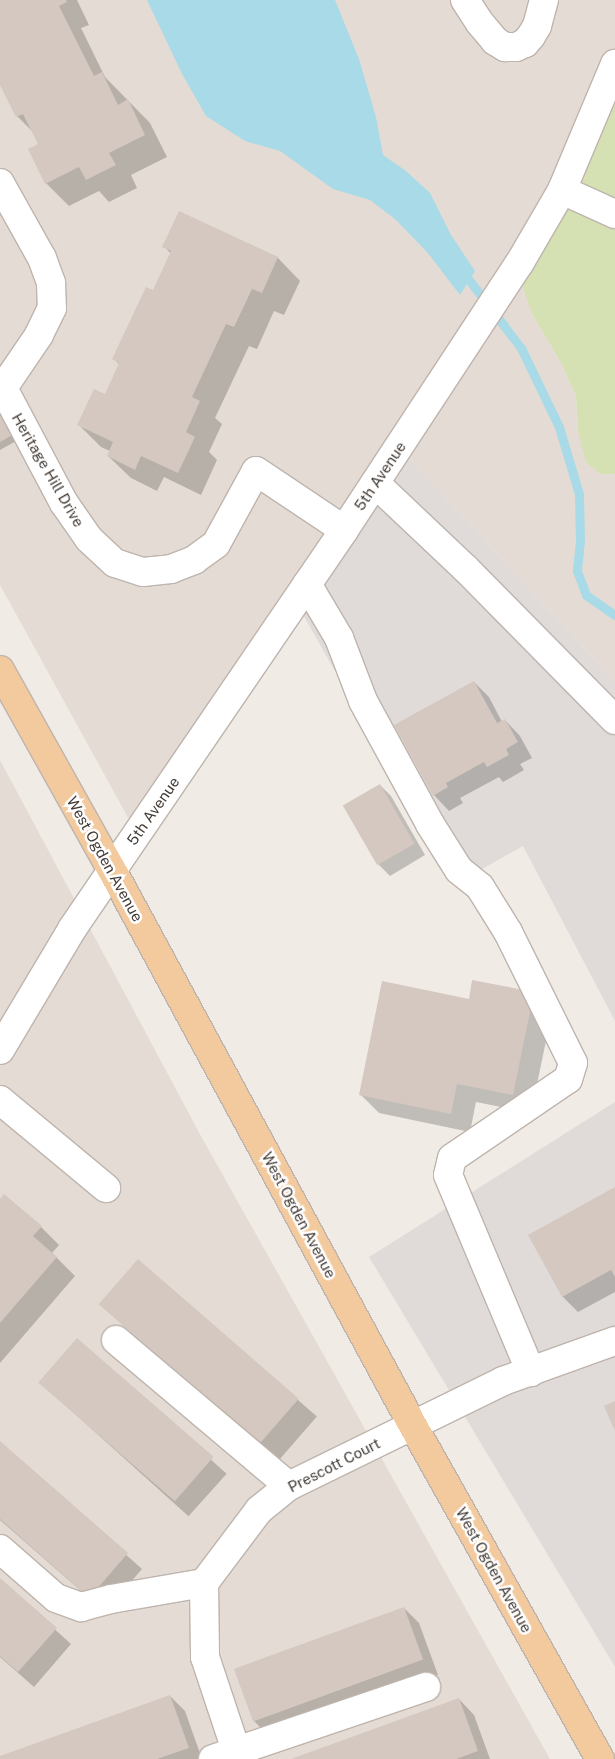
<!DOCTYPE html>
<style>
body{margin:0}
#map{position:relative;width:615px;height:1759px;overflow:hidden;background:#f1ebe6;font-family:"Public Sans",sans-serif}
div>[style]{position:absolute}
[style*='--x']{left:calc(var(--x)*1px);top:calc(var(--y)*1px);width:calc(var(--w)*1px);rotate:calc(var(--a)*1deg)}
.residential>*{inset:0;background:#e4dcd4}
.industrial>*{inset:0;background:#e0dbd8}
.green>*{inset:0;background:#d5e1b3}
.water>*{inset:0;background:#a8dae7}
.shadow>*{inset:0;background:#0003;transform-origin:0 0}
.stream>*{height:9px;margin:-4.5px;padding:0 4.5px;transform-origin:4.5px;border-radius:4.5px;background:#a8dae7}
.building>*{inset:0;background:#d4c8c0;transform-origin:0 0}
.roads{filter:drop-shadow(1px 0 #beb4ad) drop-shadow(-1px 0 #beb4ad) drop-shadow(0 1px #beb4ad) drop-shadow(0 -1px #beb4ad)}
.minor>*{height:28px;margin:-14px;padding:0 14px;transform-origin:14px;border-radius:14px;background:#fff}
.major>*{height:28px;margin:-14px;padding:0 14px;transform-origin:14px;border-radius:14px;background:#f3ca9d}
span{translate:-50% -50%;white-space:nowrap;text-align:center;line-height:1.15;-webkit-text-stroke:5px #fff;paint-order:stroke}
.street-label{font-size:15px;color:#433b36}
</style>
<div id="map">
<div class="residential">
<i style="clip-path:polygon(0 0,615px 0,615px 68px,532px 314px,561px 363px,576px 396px,578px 432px,600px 474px,615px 474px,615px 682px,401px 449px,142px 843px,0 585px)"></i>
<i style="clip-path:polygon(0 760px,201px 1136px,550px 1759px,0 1759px)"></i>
</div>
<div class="industrial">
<i style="clip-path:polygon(401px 449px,615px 682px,615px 1021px,523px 846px,456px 884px,302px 613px)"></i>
<i style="clip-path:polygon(615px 1102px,615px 1667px,369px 1257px)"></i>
</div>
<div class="green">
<i style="clip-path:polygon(615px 68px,615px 474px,600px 474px,586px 462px,578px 432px,576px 396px,561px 363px,532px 314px,519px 275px)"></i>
</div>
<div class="water">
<i style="clip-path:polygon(147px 0,335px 0,359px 59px,376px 117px,383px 155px,406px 171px,430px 193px,451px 235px,475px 271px,460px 295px,427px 252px,396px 220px,370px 200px,333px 189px,280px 151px,245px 141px,206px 116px,182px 74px)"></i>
</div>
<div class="shadow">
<i style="clip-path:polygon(0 0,77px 0,89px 25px,81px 28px,105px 77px,150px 123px,167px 157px,131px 175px,137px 188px,109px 202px,99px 191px,69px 206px,46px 183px,30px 149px,40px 144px,35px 134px,17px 116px,0 82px)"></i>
<i style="clip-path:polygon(180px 212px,278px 258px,300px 281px,284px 315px,274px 311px,257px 349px,249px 346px,215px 418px,222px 424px,209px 452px,217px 460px,201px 495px,164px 477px,157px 491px,131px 478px,108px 456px,110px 451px,101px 447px,79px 425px,106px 395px,120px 365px,114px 359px,154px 292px,171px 254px,164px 246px)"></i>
<i style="clip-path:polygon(0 407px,18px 440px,0 450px)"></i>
<i style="clip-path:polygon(474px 682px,489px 697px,502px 722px,505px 720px,520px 736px,532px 758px,520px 764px,524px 770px,503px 782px,499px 777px,460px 798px,463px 803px,449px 811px,434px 795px)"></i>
<i style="clip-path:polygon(380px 785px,391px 796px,425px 855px,390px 876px,379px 865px)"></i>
<i style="clip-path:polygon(473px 981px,552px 1012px,531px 1113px,476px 1102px,470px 1132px,379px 1113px,360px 1094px,470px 1001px)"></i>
<i style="clip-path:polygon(615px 1189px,615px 1292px,578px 1312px,563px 1297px,530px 1235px)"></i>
<i style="clip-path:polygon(0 1201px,41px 1227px,59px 1245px,52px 1253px,75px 1276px,0 1363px)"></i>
<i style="left:138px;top:1261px;width:237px;height:57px;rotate:41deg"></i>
<i style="left:78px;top:1340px;width:200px;height:57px;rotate:42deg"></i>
<i style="clip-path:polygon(0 1442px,142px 1569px,105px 1612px,0 1520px)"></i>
<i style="clip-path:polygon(0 1580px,71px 1644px,34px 1687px,0 1657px)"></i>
<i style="clip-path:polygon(404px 1608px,419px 1623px,438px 1675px,269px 1736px,254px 1721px)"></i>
<i style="clip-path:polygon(170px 1696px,185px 1711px,202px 1759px,2px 1759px)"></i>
<i style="clip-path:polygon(459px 1699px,474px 1715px,490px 1759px,294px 1759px)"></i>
</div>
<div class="stream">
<i style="--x:463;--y:272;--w:96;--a:52.7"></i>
<i style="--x:521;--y:348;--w:88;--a:64.3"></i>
<i style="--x:559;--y:427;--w:70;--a:73.4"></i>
<i style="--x:579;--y:494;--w:47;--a:88.8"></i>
<i style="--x:580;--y:541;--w:30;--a:96"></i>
<i style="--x:577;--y:571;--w:26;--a:69"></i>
<i style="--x:586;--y:595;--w:35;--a:35"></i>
</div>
<div class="building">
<i style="clip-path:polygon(0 0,66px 0,67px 2px,59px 6px,94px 76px,102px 72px,118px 105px,128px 99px,145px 135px,109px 153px,116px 165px,86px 180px,79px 167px,45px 184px,28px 149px,38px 144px,23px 114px,16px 117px,0 85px)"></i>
<i style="clip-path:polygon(179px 211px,278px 257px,262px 293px,252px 289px,234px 327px,226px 324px,192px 397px,200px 401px,186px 432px,195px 437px,178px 473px,141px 456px,135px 470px,107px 456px,113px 442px,77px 425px,94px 389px,105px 394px,119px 363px,112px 359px,146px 287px,153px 290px,171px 251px,162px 247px)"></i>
<i style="clip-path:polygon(0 409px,14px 434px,0 442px)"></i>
<i style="clip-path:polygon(474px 681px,497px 723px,505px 719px,518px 742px,506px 749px,509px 755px,487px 767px,484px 762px,446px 783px,448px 787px,433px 796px,394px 725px)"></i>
<i style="left:380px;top:784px;width:69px;height:43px;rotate:60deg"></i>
<i style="clip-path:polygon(472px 980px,534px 992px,513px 1095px,457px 1084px,451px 1114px,359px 1095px,382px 981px,469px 999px)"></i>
<i style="clip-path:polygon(615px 1187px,615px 1277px,611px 1270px,562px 1297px,528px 1235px)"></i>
<i style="clip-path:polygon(4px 1194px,42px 1226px,33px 1236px,57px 1257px,0 1323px,0 1199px)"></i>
<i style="left:138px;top:1259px;width:213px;height:60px;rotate:41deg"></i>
<i style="left:77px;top:1338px;width:181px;height:59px;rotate:41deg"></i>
<i style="clip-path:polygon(615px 1401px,615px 1431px,604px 1406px)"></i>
<i style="clip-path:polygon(0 1441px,128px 1553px,89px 1598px,0 1519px)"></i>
<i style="clip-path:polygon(0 1578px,57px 1628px,18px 1672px,0 1656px)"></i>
<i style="left:404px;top:1607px;width:56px;height:181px;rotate:70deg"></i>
<i style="clip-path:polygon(170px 1695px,189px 1748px,157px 1759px,0 1759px,0 1756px)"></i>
<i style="clip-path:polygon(459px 1698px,478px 1751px,456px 1759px,291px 1759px)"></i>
</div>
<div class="roads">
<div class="minor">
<i style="--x:465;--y:0;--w:27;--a:57"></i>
<i style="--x:480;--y:23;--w:23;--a:50"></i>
<i style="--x:495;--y:41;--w:12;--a:31"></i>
<i style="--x:505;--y:47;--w:11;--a:0"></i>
<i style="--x:516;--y:47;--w:10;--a:-24"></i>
<i style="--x:525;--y:43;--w:9;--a:-49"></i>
<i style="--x:531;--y:36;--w:12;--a:-59"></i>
<i style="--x:537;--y:26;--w:27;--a:-75"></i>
<i style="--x:0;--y:183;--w:86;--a:60.8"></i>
<i style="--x:42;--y:258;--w:27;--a:70"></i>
<i style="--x:51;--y:283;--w:25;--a:88"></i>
<i style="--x:52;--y:308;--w:30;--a:116"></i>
<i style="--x:39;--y:335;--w:64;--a:124.2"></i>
<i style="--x:3;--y:388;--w:130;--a:62.1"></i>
<i style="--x:64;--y:503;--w:44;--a:55.2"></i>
<i style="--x:89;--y:539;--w:35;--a:43"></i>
<i style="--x:115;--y:563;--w:29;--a:18"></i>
<i style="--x:143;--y:572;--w:28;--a:-6"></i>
<i style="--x:171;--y:569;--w:25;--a:-21"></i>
<i style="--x:194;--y:560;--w:27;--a:-36"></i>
<i style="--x:216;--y:544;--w:83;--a:-61.3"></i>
<i style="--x:256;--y:471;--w:106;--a:33.8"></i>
<i style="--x:562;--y:190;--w:58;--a:24.4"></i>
<i style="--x:375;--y:483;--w:125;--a:43.4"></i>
<i style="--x:466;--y:569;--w:212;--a:45.4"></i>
<i style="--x:307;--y:584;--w:63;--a:59.3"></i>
<i style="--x:339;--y:638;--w:67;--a:69.1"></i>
<i style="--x:363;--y:701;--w:140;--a:61.4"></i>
<i style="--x:430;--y:824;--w:54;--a:57.8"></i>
<i style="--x:459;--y:870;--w:27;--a:39"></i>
<i style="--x:480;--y:887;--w:53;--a:58.1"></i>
<i style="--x:508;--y:932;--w:146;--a:63.6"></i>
<i style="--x:573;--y:1063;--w:17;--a:107"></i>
<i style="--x:568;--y:1079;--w:140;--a:145.7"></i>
<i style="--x:452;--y:1158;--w:17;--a:103"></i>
<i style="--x:448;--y:1175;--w:214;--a:67.2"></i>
<i style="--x:0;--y:1050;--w:141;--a:-59.2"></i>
<i style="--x:72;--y:929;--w:483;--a:-55.7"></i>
<i style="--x:344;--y:530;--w:318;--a:-56.7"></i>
<i style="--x:519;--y:264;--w:86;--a:-59.8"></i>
<i style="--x:562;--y:190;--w:137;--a:-67.2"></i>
<i style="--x:0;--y:1100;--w:138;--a:39.7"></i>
<i style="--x:116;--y:1340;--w:226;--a:40.2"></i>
<i style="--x:0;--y:1549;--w:74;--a:41.2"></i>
<i style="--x:56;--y:1598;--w:27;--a:20"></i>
<i style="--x:81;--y:1607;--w:31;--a:-15"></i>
<i style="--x:111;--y:1599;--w:94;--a:-9.8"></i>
<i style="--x:204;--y:1583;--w:91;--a:-53"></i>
<i style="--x:259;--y:1510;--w:38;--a:-39"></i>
<i style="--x:289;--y:1486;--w:238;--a:-26.1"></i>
<i style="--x:503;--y:1381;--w:119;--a:-19.7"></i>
<i style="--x:204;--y:1583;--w:74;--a:89.2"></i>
<i style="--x:205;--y:1657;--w:108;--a:71.6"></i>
<i style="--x:213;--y:1759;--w:225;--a:-18.7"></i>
</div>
<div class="major">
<i style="--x:0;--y:670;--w:229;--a:60.8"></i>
<i style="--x:112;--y:870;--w:630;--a:61.56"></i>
<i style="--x:412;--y:1424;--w:384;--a:60.7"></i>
</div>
</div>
<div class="street-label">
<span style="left:48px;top:470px;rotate:60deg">Heritage Hill Drive</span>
<span style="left:380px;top:476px;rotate:-56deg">5th Avenue</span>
<span style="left:153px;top:811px;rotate:-55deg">5th Avenue</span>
<span style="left:105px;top:859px;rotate:61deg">West Ogden Avenue</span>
<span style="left:299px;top:1215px;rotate:62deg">West Ogden Avenue</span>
<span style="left:334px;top:1465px;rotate:-27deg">Prescott Court</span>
<span style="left:494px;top:1570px;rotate:61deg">West Ogden Avenue</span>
</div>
</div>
